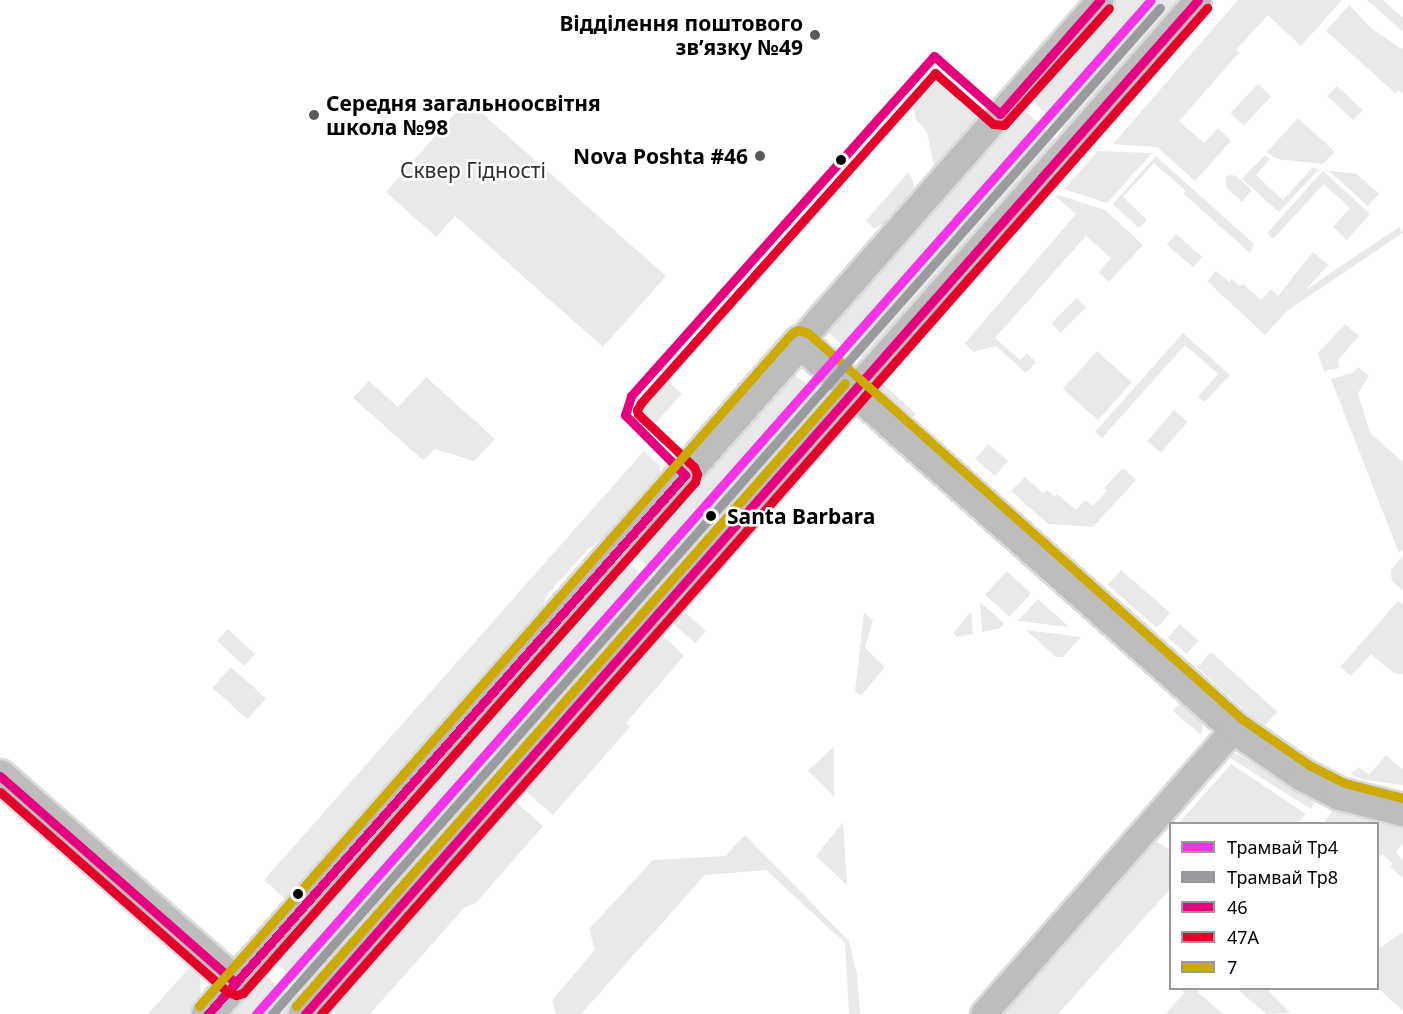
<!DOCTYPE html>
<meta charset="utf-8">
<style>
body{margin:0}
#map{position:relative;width:1403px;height:1014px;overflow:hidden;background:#fff;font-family:"Noto Sans",sans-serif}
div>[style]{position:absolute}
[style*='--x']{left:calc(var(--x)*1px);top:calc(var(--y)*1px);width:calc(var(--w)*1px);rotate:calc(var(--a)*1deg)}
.green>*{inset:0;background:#e9e9e9;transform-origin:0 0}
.roads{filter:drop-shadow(2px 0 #dbdbdb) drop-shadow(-2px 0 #dbdbdb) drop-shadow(0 2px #dbdbdb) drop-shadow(0 -2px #dbdbdb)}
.minor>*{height:26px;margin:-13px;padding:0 13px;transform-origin:13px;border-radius:13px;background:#bdbdbd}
.major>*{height:32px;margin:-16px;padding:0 16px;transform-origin:16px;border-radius:16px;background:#bdbdbd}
.bus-1>*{height:9px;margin:-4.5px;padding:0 4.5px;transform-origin:4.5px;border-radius:4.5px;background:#e5007d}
.bus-2>*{height:9px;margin:-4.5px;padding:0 4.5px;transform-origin:4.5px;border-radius:4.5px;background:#e4002b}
.bus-3>*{height:9px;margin:-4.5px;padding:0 4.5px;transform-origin:4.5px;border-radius:4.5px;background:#ca0}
.tram-1>*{height:9px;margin:-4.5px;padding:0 4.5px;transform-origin:4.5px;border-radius:4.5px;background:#f532e5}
.tram-2>*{height:9px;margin:-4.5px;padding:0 4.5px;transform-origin:4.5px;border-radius:4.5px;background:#9a9b9f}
.dots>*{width:16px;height:16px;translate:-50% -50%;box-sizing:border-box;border:3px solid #fff;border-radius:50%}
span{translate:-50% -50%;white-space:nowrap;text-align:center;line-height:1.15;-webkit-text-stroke:5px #fff;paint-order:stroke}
.poi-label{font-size:21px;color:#000;font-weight:700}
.right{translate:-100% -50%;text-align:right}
.left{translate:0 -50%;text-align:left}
.park-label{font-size:21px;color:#2e2e2e}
.stop-label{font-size:21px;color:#000;font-weight:700}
.legend{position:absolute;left:1169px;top:822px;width:210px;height:168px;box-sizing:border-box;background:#fff;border:2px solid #999;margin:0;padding:8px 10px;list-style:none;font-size:18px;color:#000}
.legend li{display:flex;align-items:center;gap:12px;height:30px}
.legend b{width:30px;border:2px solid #999}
</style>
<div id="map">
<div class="green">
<i style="clip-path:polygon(1113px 0,1182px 0,1065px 131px,1028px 97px)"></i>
<i style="clip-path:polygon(1238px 0,1342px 0,1301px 46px,1268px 15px,1236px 50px,1239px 53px,1179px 121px,1204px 143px,1218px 128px,1231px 141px,1195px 181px,1157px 147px,1113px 144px)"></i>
<i style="clip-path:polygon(1367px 0,1383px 0,1403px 18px,1403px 32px)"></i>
<i style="clip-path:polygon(1349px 5px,1371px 28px,1403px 50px,1403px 94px,1398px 90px,1395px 93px,1326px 31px)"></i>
<i style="clip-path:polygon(938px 76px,953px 84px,969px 98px,976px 116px,975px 125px,935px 170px,927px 133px,916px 119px,913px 104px)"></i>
<i style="left:1258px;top:84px;width:18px;height:40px;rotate:43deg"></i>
<i style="left:1337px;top:86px;width:35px;height:14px;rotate:43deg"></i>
<i style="clip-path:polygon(467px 100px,666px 276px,603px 347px,455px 216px,436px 237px,386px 192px)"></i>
<i style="clip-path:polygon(1020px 106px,1057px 140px,864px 357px,854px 356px,826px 330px)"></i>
<i style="clip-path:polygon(1298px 118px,1335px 152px,1323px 164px,1276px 159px,1267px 152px)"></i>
<i style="clip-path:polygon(1098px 151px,1152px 153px,1107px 203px,1064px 189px)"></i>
<i style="clip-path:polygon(1265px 155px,1270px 159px,1256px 175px,1283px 200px,1312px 168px,1319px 169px,1279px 212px,1242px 179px)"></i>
<i style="clip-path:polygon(1156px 156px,1254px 244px,1250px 253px,1184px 194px,1186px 191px,1154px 163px,1123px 197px,1147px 220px,1139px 228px,1113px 204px)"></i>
<i style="clip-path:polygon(1323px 171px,1370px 214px,1347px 240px,1333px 227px,1350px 208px,1324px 184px,1273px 239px,1267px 233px)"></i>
<i style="clip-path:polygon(1329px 171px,1357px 174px,1379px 194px,1368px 206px)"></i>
<i style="clip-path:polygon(908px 172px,913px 181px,914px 192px,892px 218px,875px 229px,866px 221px)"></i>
<i style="clip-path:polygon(1231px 175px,1236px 176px,1252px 190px,1242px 202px,1226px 187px,1226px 177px)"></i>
<i style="clip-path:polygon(1058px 195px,1105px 210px,1143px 245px,1109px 282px,1099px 272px,1111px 258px,1086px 236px,995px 338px,1020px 360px,1027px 353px,1036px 362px,1026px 373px,996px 346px,973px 352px,965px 343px,1076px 214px,1056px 197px)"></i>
<i style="left:1399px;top:227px;width:7px;height:156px;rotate:56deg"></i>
<i style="left:1176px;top:234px;width:35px;height:14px;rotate:41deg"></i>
<i style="clip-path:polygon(1313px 252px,1328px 265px,1265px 335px,1207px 281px,1216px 271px,1229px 282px,1232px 279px,1240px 286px,1243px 284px,1261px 300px,1271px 289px,1278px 296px)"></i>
<i style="left:1077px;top:298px;width:13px;height:36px;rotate:45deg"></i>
<i style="clip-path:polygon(1345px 324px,1359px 336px,1338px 360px,1339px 368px,1324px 371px,1318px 353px)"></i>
<i style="clip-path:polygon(1183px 333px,1230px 375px,1205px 402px,1198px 397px,1218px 374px,1185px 345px,1102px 438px,1095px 432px)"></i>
<i style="left:1097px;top:351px;width:47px;height:51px;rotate:42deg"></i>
<i style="clip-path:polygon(1358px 367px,1369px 376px,1358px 393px,1370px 433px,1403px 462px,1403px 549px,1399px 553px,1331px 379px,1353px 373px)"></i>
<i style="clip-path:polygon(793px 374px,818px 393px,819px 405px,667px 583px,634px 554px)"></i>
<i style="clip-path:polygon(426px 377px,495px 439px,474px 461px,435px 449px,423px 460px,353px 398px,369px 381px,398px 407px)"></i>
<i style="clip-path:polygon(880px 381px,916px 414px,906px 424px,880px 396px,878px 388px)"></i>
<i style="clip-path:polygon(669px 382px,682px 394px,648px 431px,638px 422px,637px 406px,657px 383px)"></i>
<i style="left:1174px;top:410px;width:18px;height:41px;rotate:41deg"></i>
<i style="left:988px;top:444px;width:26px;height:20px;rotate:40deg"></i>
<i style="clip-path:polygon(644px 451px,660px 466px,661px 476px,613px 530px,587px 550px,546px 596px,542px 610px,286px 900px,264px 880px)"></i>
<i style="clip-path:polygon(1123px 468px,1136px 480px,1093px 527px,1048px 524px,1011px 491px,1025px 477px,1043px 493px,1047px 490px,1055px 497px,1057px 494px,1076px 510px,1085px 500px,1093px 506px,1107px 491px,1104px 488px)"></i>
<i style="clip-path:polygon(1403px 556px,1403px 591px,1393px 582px,1391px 576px,1391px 570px)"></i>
<i style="left:627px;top:562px;width:44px;height:533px;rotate:41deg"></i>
<i style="left:1121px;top:570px;width:65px;height:20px;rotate:41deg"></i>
<i style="left:1007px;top:571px;width:33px;height:32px;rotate:43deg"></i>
<i style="clip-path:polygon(1038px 599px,1069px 627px,1018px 621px)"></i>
<i style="clip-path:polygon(1398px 601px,1403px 605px,1403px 674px,1394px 673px,1371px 654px,1351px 676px,1340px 667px)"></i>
<i style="clip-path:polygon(980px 602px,1004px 623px,1000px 628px,982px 632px)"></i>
<i style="left:679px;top:607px;width:36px;height:16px;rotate:42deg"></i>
<i style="clip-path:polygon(971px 612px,973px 634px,957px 637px,953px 633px)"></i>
<i style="clip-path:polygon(864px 613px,873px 620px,865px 648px,885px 667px,861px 696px,855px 691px)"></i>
<i style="left:1180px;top:624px;width:25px;height:18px;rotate:42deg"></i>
<i style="clip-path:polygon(655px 628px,684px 656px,626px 723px,630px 727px,553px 815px,516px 783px)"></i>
<i style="left:228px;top:629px;width:37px;height:16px;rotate:43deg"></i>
<i style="clip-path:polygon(1026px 630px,1080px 637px,1081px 637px,1063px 657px,1056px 657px)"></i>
<i style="left:1211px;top:652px;width:89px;height:21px;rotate:42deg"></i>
<i style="left:231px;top:667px;width:47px;height:28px;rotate:42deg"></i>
<i style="clip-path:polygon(1178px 705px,1184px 705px,1203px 724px,1201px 735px,1173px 711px)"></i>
<i style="clip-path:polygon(834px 746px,834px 797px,808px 771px)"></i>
<i style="clip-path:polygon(1232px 751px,1310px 797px,1314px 803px,1311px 809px,1227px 756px)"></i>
<i style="clip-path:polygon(1386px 755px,1403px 770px,1403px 785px,1364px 780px,1351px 774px,1359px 767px,1369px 775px)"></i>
<i style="clip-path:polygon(1231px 764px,1306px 814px,1297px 823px,1179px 823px)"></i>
<i style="clip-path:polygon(507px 794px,543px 826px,476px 903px,465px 907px,370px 1014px,337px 1014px,325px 1004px)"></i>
<i style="clip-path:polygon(1341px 805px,1403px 815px,1403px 843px,1396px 852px,1403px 861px,1403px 878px,1390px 867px,1393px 864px,1382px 854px,1378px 858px,1378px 824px,1323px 824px,1334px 809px)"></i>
<i style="clip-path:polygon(843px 822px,847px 885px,816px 856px)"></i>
<i style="clip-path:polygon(1145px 834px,1170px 850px,1170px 889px,1058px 1014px,990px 1014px)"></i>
<i style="clip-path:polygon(745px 835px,849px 941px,857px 975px,860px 1014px,849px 1014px,845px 943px,766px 870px,705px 875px,581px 1014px,556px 1014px,552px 1000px,595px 950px,589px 929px,653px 860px,725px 856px)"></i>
<i style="clip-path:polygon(1403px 932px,1403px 1011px,1378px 988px,1378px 949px)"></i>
<i style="clip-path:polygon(192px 965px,196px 965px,200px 976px,201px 1004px,192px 1014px,148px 1014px)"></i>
<i style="clip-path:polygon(262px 972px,299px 1005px,291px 1014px,225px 1014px)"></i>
<i style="clip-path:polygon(1180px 988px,1200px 989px,1197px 992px,1223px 1014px,1165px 1014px,1184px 993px)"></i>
<i style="clip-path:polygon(1237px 989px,1267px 989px,1290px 1013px,1266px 1014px)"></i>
</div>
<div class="roads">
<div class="minor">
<i style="--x:800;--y:342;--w:455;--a:-48.7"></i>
<i style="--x:854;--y:391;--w:521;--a:-48.66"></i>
<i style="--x:984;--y:1014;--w:381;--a:-48.7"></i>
</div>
<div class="major">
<i style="--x:0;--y:776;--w:314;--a:41.3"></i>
<i style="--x:208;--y:1014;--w:896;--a:-48.62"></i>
<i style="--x:800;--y:342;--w:582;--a:41.58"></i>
<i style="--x:1235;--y:728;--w:83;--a:34.7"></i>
<i style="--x:1303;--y:775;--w:42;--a:27.2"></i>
<i style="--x:1340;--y:794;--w:65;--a:14.3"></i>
<i style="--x:305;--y:1014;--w:830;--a:-48.61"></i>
</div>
</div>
<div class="bus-1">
<i style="--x:0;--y:776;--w:314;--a:41.3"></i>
<i style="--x:208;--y:1014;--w:720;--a:-48.49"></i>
<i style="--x:685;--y:475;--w:85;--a:-135"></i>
<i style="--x:625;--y:415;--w:20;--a:-72"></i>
<i style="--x:631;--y:396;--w:455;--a:-48.3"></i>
<i style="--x:934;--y:56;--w:88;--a:41.3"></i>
<i style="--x:1000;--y:114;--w:152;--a:-48.7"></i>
<i style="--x:305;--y:1014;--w:1351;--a:-48.63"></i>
</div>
<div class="bus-2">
<i style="--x:0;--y:792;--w:303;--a:41.3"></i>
<i style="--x:228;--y:992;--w:9;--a:21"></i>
<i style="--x:236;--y:995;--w:7;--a:-16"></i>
<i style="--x:243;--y:993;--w:682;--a:-48.51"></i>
<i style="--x:695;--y:482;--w:8;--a:-76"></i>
<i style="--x:697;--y:474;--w:8;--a:-113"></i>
<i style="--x:694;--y:467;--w:77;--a:-136.6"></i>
<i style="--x:638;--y:414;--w:4;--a:-104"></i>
<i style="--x:637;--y:410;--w:8;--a:-60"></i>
<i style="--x:641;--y:403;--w:442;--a:-48.3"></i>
<i style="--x:935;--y:73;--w:77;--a:41.3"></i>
<i style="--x:993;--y:124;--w:11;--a:5"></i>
<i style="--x:1004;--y:125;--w:157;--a:-48.1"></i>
<i style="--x:321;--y:1014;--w:1341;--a:-48.63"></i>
</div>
<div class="bus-3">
<i style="--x:199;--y:1006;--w:896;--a:-48.62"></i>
<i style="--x:791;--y:334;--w:8;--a:-30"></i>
<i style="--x:798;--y:330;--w:10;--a:17"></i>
<i style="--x:808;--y:333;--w:581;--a:41.65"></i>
<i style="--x:1242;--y:719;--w:81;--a:34.5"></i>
<i style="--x:1309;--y:765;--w:39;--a:27"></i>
<i style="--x:1344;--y:783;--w:61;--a:14.3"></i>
<i style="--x:296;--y:1006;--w:830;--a:-48.61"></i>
</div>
<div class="tram-1">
<i style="--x:256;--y:1014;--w:1352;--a:-48.57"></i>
</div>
<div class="tram-2">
<i style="--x:272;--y:1014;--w:1342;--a:-48.57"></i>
</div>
<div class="dots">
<i style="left:815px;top:35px;background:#595959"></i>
<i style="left:314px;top:115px;background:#595959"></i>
<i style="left:760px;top:156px;background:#595959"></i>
<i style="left:841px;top:160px;background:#000"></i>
<i style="left:711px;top:516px;background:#000"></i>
<i style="left:298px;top:894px;background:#000"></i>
</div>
<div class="poi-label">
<span class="right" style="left:803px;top:35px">Відділення поштового<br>зв’язку №49</span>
<span class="left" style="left:326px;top:115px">Середня загальноосвітня<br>школа №98</span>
<span class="right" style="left:748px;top:156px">Nova Poshta #46</span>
</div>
<div class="park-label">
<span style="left:473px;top:170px">Сквер Гідності</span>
</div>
<div class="stop-label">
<span class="left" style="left:727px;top:516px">Santa Barbara</span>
</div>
<ul class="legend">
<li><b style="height:8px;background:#f532e5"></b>Трамвай Тр4</li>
<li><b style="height:8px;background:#9a9b9f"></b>Трамвай Тр8</li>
<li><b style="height:8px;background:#e5007d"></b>46</li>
<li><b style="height:8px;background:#e4002b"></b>47А</li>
<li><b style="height:8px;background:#ca0"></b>7</li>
</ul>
</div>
